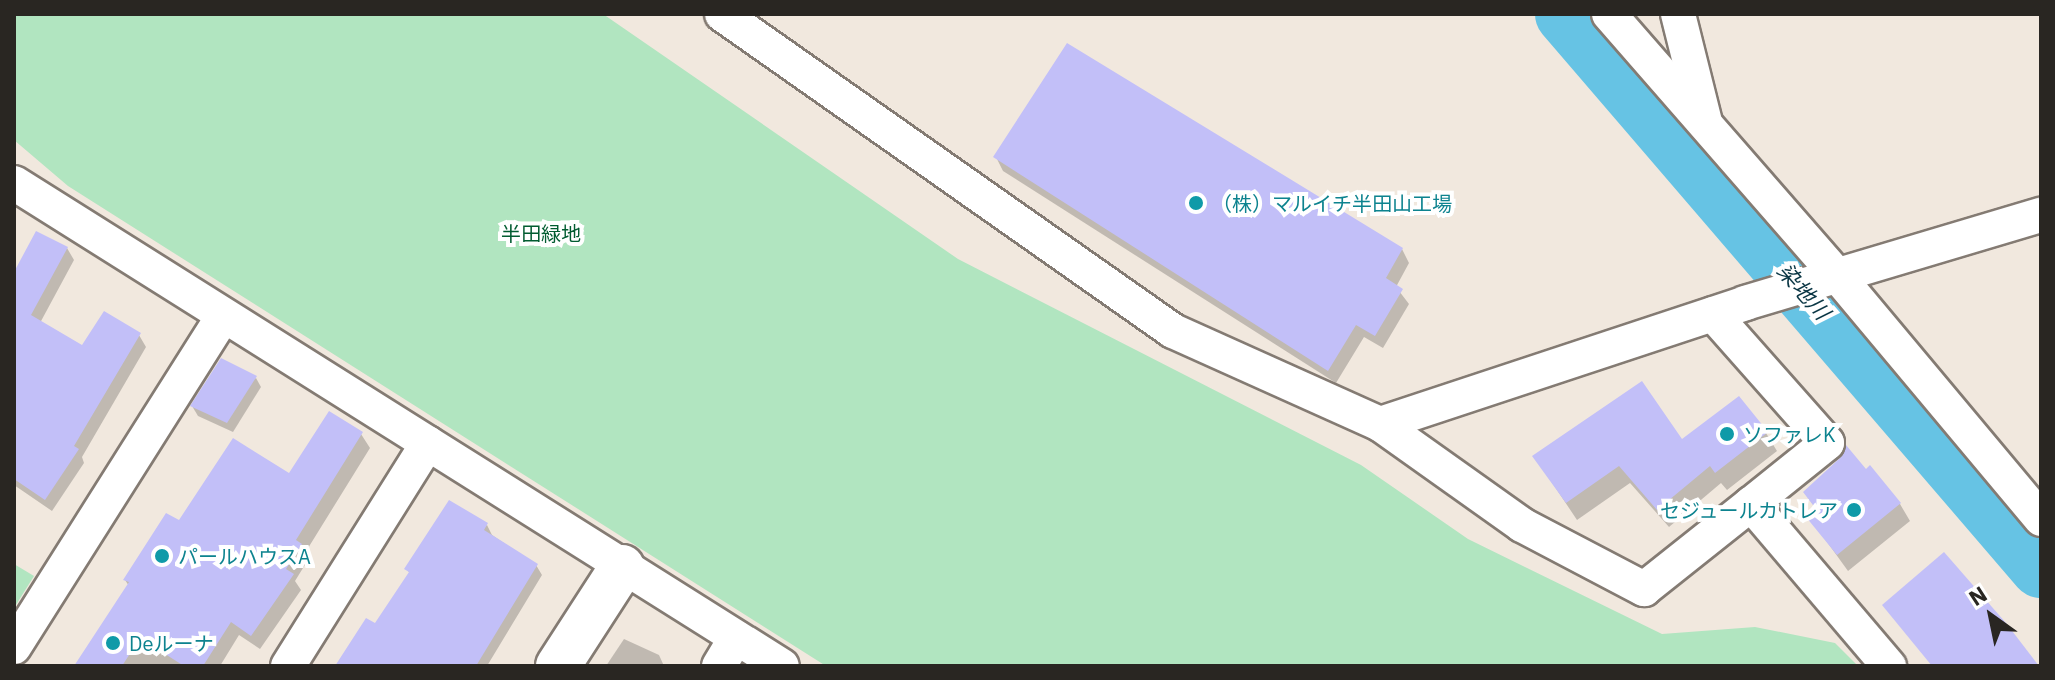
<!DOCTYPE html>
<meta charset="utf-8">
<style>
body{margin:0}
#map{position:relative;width:2055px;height:680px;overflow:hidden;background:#f1e8de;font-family:"IBM Plex Sans","Noto Sans JP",sans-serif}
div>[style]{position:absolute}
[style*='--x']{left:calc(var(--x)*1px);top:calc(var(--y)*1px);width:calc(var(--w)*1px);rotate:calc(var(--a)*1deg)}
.green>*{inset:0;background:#b1e5c0}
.shadow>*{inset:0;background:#0003}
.river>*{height:62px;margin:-31px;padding:0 31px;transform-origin:31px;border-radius:31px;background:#66c3e4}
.building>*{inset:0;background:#c2bff8}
.roads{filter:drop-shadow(2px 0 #847b73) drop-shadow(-2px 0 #847b73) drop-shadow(0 2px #847b73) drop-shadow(0 -2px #847b73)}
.minor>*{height:34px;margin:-17px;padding:0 17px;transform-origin:17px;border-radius:17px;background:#fff}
.tertiary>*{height:44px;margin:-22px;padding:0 22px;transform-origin:22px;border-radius:22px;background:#fff}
.dots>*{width:22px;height:22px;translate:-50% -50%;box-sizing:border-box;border:4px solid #fff;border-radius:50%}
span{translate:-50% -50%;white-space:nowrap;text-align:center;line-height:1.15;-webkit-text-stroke:8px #fff;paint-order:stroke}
.culture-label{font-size:20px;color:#0d838f}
.left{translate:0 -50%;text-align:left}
.right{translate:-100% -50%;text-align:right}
.park-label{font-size:20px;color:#025c31}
.water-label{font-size:22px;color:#0a3644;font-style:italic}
.frame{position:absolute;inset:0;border:16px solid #292622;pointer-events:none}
.north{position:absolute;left:1951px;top:576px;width:80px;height:80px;-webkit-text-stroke:6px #fff;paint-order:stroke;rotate:327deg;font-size:22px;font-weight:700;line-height:32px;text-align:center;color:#292622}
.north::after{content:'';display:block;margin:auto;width:28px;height:36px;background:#292622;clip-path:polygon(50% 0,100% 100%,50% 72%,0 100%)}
</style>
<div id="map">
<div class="green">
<i style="clip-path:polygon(14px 14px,603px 14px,958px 259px,1361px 465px,1468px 539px,1662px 634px,1755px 627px,1835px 643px,1858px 666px,826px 666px,68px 186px,14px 140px)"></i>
<i style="clip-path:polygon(14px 564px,34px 576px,14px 608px)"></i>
</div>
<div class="shadow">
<i style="clip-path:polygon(996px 157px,1402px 249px,1409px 263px,1396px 287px,1409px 304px,1383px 348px,1364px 337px,1336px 383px,1003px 171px)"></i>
<i style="clip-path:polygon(67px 248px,74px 260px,40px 323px,83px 347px,139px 335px,146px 347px,82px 457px,84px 463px,52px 511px,14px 485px,14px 276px)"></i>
<i style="clip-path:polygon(256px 378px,261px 387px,233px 432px,198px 416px,192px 406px)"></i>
<i style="clip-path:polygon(1766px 433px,1777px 451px,1727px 490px,1721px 483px,1669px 527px,1630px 483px,1577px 520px,1535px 457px)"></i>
<i style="clip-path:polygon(361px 434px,370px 448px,305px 553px,308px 560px,295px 581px,301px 590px,260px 649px,239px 635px,220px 666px,77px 666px,129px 586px,125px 580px,180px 523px,290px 476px)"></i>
<i style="clip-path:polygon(1841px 460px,1865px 471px,1900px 504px,1910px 521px,1848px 571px,1809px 517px,1817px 511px,1805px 492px)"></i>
<i style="clip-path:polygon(487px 525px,492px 535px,536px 565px,542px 575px,487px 666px,338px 666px,375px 626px,410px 574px,407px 569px)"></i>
<i style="clip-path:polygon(624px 639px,659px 655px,664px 666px,606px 666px)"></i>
</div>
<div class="river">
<i style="--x:1566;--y:14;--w:729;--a:49.34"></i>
</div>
<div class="building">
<i style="clip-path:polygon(1067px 43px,1403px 248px,1386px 278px,1403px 289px,1375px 336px,1356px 325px,1328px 371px,993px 157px)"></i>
<i style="clip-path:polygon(36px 231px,68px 247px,31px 315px,82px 345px,104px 311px,141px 333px,74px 446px,79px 449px,45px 500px,14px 479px,14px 272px)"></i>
<i style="clip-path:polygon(221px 358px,257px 376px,227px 423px,190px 406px)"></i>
<i style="clip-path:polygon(1642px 381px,1682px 439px,1739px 396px,1768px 432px,1715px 473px,1710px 466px,1657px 510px,1619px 466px,1566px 503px,1532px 456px)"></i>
<i style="clip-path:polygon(329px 411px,363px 432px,296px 540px,302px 544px,286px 569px,294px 574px,251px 636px,231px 622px,203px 666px,184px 666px,140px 638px,122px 666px,74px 666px,129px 582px,123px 580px,166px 513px,179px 520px,233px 438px,289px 473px)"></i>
<i style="clip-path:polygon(1846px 445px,1866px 469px,1870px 465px,1901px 503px,1837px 555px,1806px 517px,1816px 509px,1803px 492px,1840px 458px)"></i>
<i style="clip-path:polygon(449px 500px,488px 523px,484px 530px,538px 564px,476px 666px,335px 666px,366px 618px,375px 623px,409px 572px,404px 569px)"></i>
<i style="clip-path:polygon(1944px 552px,2006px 623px,2039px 666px,1932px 666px,1882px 605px)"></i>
</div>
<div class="roads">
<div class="minor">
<i style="--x:722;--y:14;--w:551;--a:35.1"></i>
<i style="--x:1173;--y:331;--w:227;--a:24.2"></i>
<i style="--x:1380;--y:424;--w:174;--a:35.4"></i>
<i style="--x:1522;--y:525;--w:138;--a:27.7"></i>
<i style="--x:1644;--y:589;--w:137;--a:-38.5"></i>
<i style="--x:1751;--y:504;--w:213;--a:49.6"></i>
<i style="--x:1609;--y:14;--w:347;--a:48.9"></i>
<i style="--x:1837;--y:275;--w:318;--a:50.1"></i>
<i style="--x:1678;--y:14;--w:111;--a:76"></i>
<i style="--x:14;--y:183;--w:907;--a:32.17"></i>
<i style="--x:1713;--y:314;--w:172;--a:48.5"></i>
<i style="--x:1827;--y:443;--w:97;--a:141.2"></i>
<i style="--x:1380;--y:424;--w:385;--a:-18.3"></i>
<i style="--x:1745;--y:303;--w:309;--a:-16.6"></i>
<i style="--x:14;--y:647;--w:391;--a:-57.7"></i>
<i style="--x:288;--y:666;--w:263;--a:-57.9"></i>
<i style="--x:719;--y:666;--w:33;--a:-59"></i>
</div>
<div class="tertiary">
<i style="--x:558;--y:666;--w:118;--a:-57.1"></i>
</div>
</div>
<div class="dots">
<i style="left:1196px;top:203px;background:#0f9aa8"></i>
<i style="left:1727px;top:434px;background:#0f9aa8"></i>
<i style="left:1854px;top:510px;background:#0f9aa8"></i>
<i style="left:162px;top:556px;background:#0f9aa8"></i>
<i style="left:113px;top:643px;background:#0f9aa8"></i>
</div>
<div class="culture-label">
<span class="left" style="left:1212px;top:203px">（株）マルイチ半田山工場</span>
<span class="left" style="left:1743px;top:434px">ソファレK</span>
<span class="right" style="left:1838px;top:510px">セジュールカトレア</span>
<span class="left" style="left:178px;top:556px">パールハウスA</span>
<span class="left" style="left:129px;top:643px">Deルーナ</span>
</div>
<div class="park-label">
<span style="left:541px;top:233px">半田緑地</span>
</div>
<div class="water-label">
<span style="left:1804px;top:291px;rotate:49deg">染地川</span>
</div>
<div class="frame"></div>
<div class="north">N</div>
</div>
